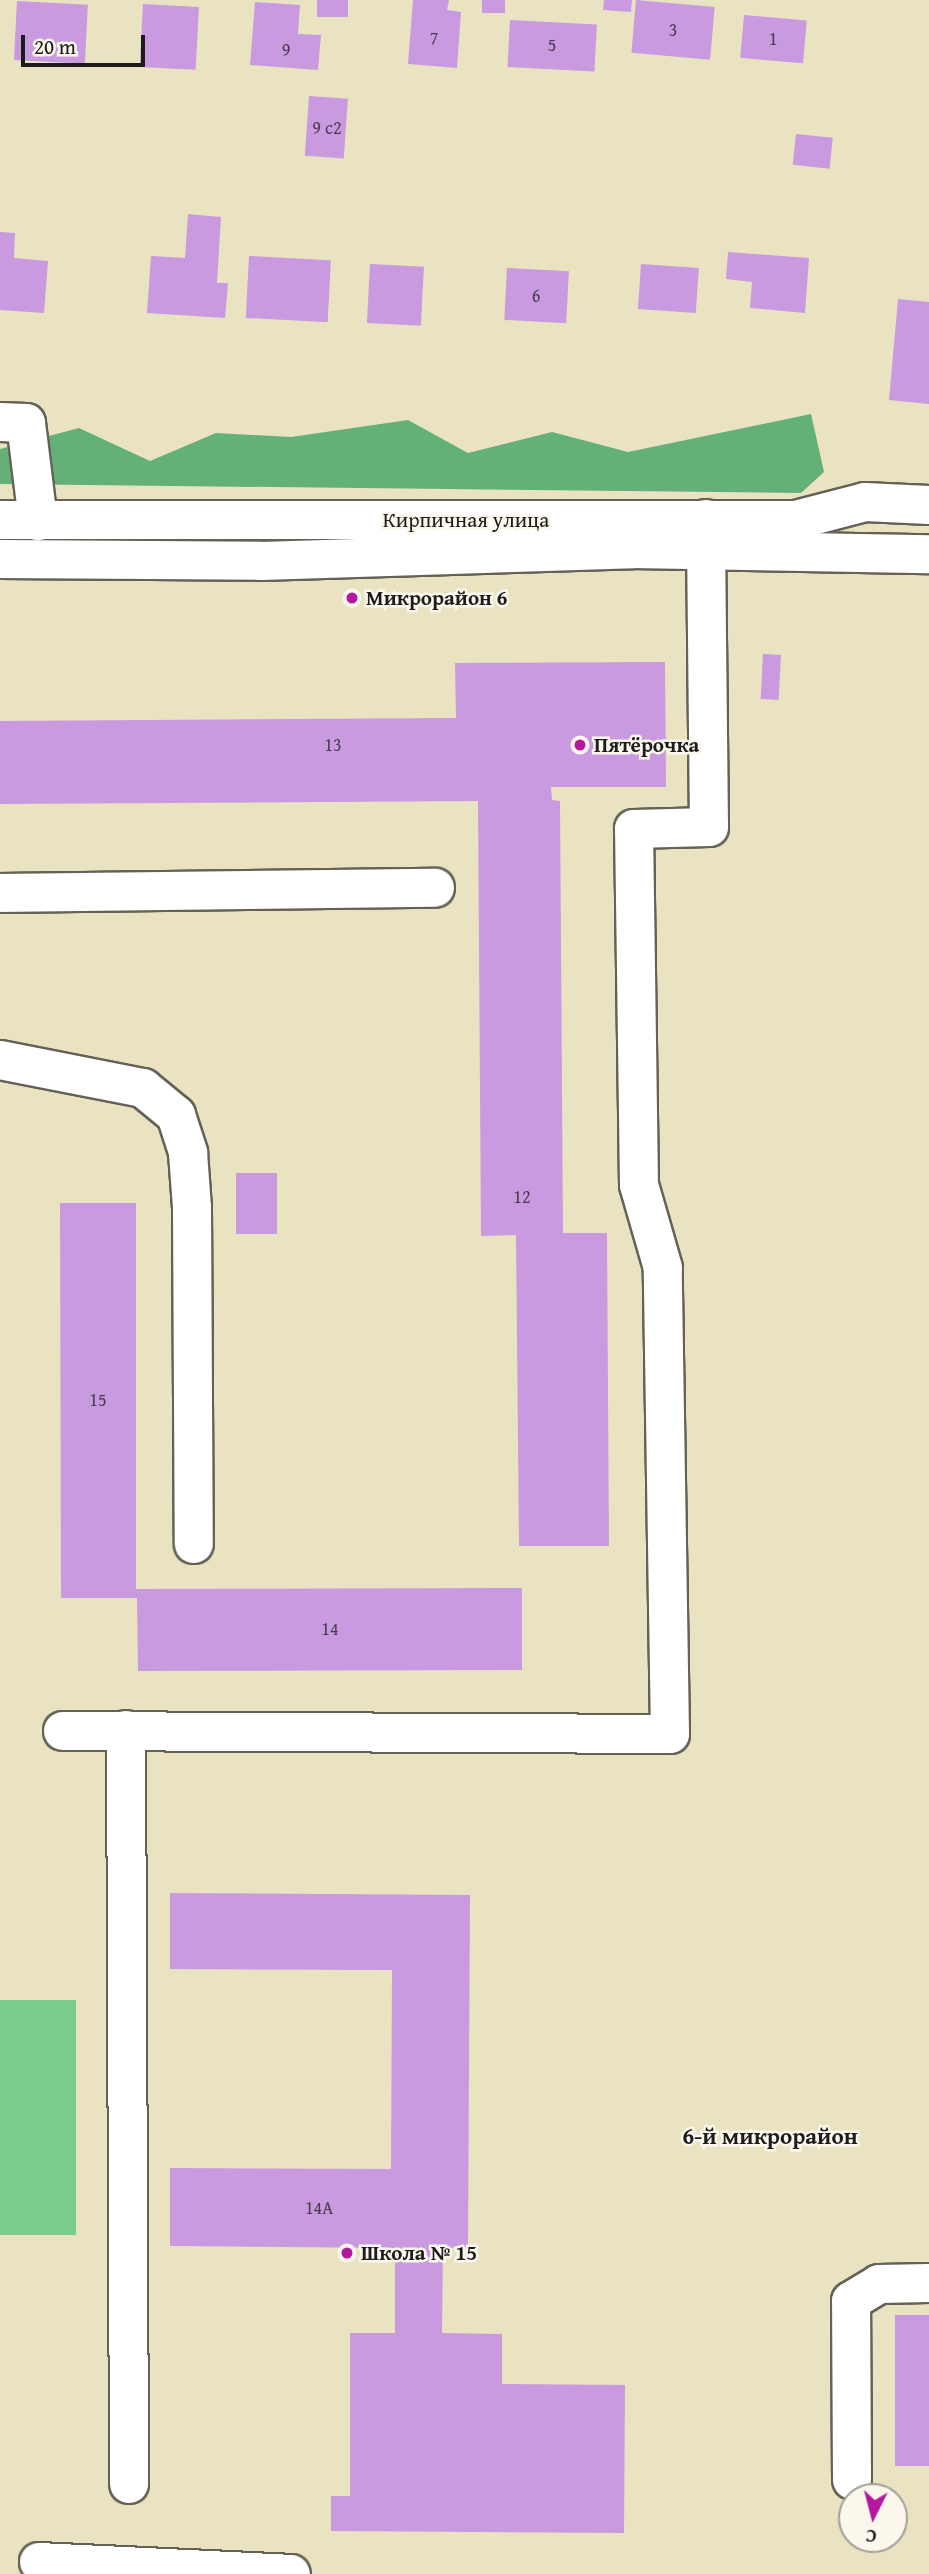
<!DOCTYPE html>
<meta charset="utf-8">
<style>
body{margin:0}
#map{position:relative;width:929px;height:2574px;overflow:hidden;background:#e9e3c2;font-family:"Gentium Book Plus",serif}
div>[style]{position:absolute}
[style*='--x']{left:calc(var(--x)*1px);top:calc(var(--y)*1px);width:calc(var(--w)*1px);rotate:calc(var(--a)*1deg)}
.green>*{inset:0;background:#7bcd8e;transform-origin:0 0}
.forest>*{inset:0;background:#64b079}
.building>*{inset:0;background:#c99adf;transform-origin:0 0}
.roads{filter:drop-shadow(2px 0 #646256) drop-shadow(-2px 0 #646256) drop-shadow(0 2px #646256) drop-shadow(0 -2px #646256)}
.minor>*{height:38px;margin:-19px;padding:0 19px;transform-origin:19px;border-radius:19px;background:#fff}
.dots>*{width:19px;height:19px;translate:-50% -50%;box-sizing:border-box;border:4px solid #fbf7ec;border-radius:50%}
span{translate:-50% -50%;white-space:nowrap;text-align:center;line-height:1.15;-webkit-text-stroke:5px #fbf7ec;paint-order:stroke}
.number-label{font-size:18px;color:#473c4d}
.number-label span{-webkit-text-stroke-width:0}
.street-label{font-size:21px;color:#1c1c1c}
.poi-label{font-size:21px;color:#1c1c1c;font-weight:700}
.left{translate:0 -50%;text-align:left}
.neighbourhood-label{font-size:23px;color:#1c1c1c;font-weight:700}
.north{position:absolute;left:838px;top:2483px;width:70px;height:70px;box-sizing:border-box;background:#fbf7ec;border:2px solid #a29f99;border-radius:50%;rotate:186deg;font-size:19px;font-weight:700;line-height:28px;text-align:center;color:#1c1c1c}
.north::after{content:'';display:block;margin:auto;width:24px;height:32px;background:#b5179e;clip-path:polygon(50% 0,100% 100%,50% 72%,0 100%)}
.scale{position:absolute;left:21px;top:35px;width:124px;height:32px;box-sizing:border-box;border:4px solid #1c1c1c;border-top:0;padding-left:9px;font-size:21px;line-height:24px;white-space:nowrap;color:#1c1c1c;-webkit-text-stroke:5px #fbf7ec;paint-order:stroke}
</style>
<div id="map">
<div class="green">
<i style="left:0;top:2000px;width:76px;height:235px"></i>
</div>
<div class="forest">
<i style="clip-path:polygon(811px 414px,824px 472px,801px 493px,0 484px,0 449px,79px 428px,150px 461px,216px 433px,291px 437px,408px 420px,468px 453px,552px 432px,628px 452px)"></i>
</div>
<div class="building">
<i style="left:317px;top:0;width:31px;height:17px"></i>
<i style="clip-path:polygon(413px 0,449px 0,447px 10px,461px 12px,457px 68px,408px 64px)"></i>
<i style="left:482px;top:0;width:23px;height:13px"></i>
<i style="clip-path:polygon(604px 0,632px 0,631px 12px,603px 10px)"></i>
<i style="left:636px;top:0;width:79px;height:53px;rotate:5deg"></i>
<i style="left:17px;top:1px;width:71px;height:59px;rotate:3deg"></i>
<i style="clip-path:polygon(255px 2px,300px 5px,298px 34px,321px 35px,318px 70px,250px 65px)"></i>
<i style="left:143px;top:4px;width:56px;height:63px;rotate:3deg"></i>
<i style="left:744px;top:15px;width:63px;height:43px;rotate:5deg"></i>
<i style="left:510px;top:20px;width:87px;height:47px;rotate:3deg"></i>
<i style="left:309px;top:96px;width:39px;height:60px;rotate:4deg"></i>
<i style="left:796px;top:134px;width:37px;height:31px;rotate:6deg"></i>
<i style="clip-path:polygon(188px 214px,221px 217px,217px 283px,228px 283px,225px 318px,147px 313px,151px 256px,185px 258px)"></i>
<i style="clip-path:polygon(0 232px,15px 233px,14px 258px,48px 261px,44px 313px,0 310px)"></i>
<i style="clip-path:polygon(728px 252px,809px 258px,805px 313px,750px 308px,752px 282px,726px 279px)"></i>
<i style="left:249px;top:256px;width:82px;height:62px;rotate:3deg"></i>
<i style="left:370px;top:264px;width:54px;height:59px;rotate:3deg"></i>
<i style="left:641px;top:264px;width:58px;height:45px;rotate:4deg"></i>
<i style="left:507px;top:268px;width:62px;height:52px;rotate:3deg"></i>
<i style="clip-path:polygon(898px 299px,929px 302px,929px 404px,889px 400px)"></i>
<i style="left:763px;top:654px;width:18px;height:45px;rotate:3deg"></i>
<i style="clip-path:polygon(665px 662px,666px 787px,551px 787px,552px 800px,560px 801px,563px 1233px,607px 1233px,609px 1546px,519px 1546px,516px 1235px,481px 1236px,478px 801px,0 804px,0 721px,456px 718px,455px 663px)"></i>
<i style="left:236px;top:1173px;width:41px;height:61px"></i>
<i style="clip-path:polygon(60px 1203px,136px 1203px,136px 1589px,522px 1588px,522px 1670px,138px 1671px,137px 1598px,61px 1598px)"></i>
<i style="clip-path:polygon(170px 1893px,470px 1895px,468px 2248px,443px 2248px,442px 2333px,502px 2334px,502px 2384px,625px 2385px,624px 2533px,331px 2531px,331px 2496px,350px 2496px,350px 2333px,395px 2333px,395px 2248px,170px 2246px,170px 2168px,391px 2169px,392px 1970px,170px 1969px)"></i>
<i style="left:929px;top:2315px;width:151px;height:34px;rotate:90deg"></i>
</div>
<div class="roads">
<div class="minor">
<i style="--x:0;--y:422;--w:26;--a:2"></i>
<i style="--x:26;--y:423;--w:99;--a:83"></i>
<i style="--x:0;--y:520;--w:796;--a:0"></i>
<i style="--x:796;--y:520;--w:71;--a:-14.6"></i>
<i style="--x:865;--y:502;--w:64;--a:2.7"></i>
<i style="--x:0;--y:559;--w:261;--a:0.4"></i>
<i style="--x:261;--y:561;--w:372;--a:-1.8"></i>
<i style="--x:633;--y:549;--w:296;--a:1"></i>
<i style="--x:0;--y:893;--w:435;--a:-0.7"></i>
<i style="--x:0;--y:1060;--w:146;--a:11.1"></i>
<i style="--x:143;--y:1088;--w:43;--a:39.3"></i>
<i style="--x:176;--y:1115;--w:40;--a:72"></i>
<i style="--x:188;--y:1153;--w:55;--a:85.8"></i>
<i style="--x:192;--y:1208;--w:336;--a:89.7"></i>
<i style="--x:126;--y:1730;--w:754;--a:89.77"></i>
<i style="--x:63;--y:1731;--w:607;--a:0.28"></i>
<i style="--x:670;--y:1734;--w:466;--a:-90.9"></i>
<i style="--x:663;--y:1268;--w:86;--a:-106.1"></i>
<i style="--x:639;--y:1185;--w:356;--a:-90.8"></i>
<i style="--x:634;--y:829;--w:75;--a:-1.5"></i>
<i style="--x:709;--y:827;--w:308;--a:-90.6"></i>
<i style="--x:852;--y:2480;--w:179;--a:-90.3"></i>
<i style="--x:851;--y:2301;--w:33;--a:-31"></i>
<i style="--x:879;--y:2284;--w:50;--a:-1.1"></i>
<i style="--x:39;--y:2562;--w:252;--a:2.7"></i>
</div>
</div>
<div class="dots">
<i style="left:352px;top:598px;background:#b5179e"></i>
<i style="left:580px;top:745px;background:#b5179e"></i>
<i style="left:347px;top:2253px;background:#b5179e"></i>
</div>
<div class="number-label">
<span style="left:673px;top:30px">3</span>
<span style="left:434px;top:38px">7</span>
<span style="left:773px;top:39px">1</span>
<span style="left:552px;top:45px">5</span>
<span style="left:286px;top:50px">9</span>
<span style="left:327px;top:128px">9 с2</span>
<span style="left:536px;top:296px">6</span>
<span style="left:333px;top:745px">13</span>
<span style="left:522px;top:1197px">12</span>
<span style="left:98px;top:1400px">15</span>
<span style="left:330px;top:1629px">14</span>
<span style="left:319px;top:2208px">14А</span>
</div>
<div class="street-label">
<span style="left:466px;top:520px">Кирпичная улица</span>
</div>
<div class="poi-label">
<span class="left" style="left:366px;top:598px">Микрорайон 6</span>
<span class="left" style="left:594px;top:745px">Пятёрочка</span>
<span class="left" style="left:361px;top:2253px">Школа № 15</span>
</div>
<div class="neighbourhood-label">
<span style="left:770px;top:2136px">6-й микрорайон</span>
</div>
<div class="north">С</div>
<div class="scale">20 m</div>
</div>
